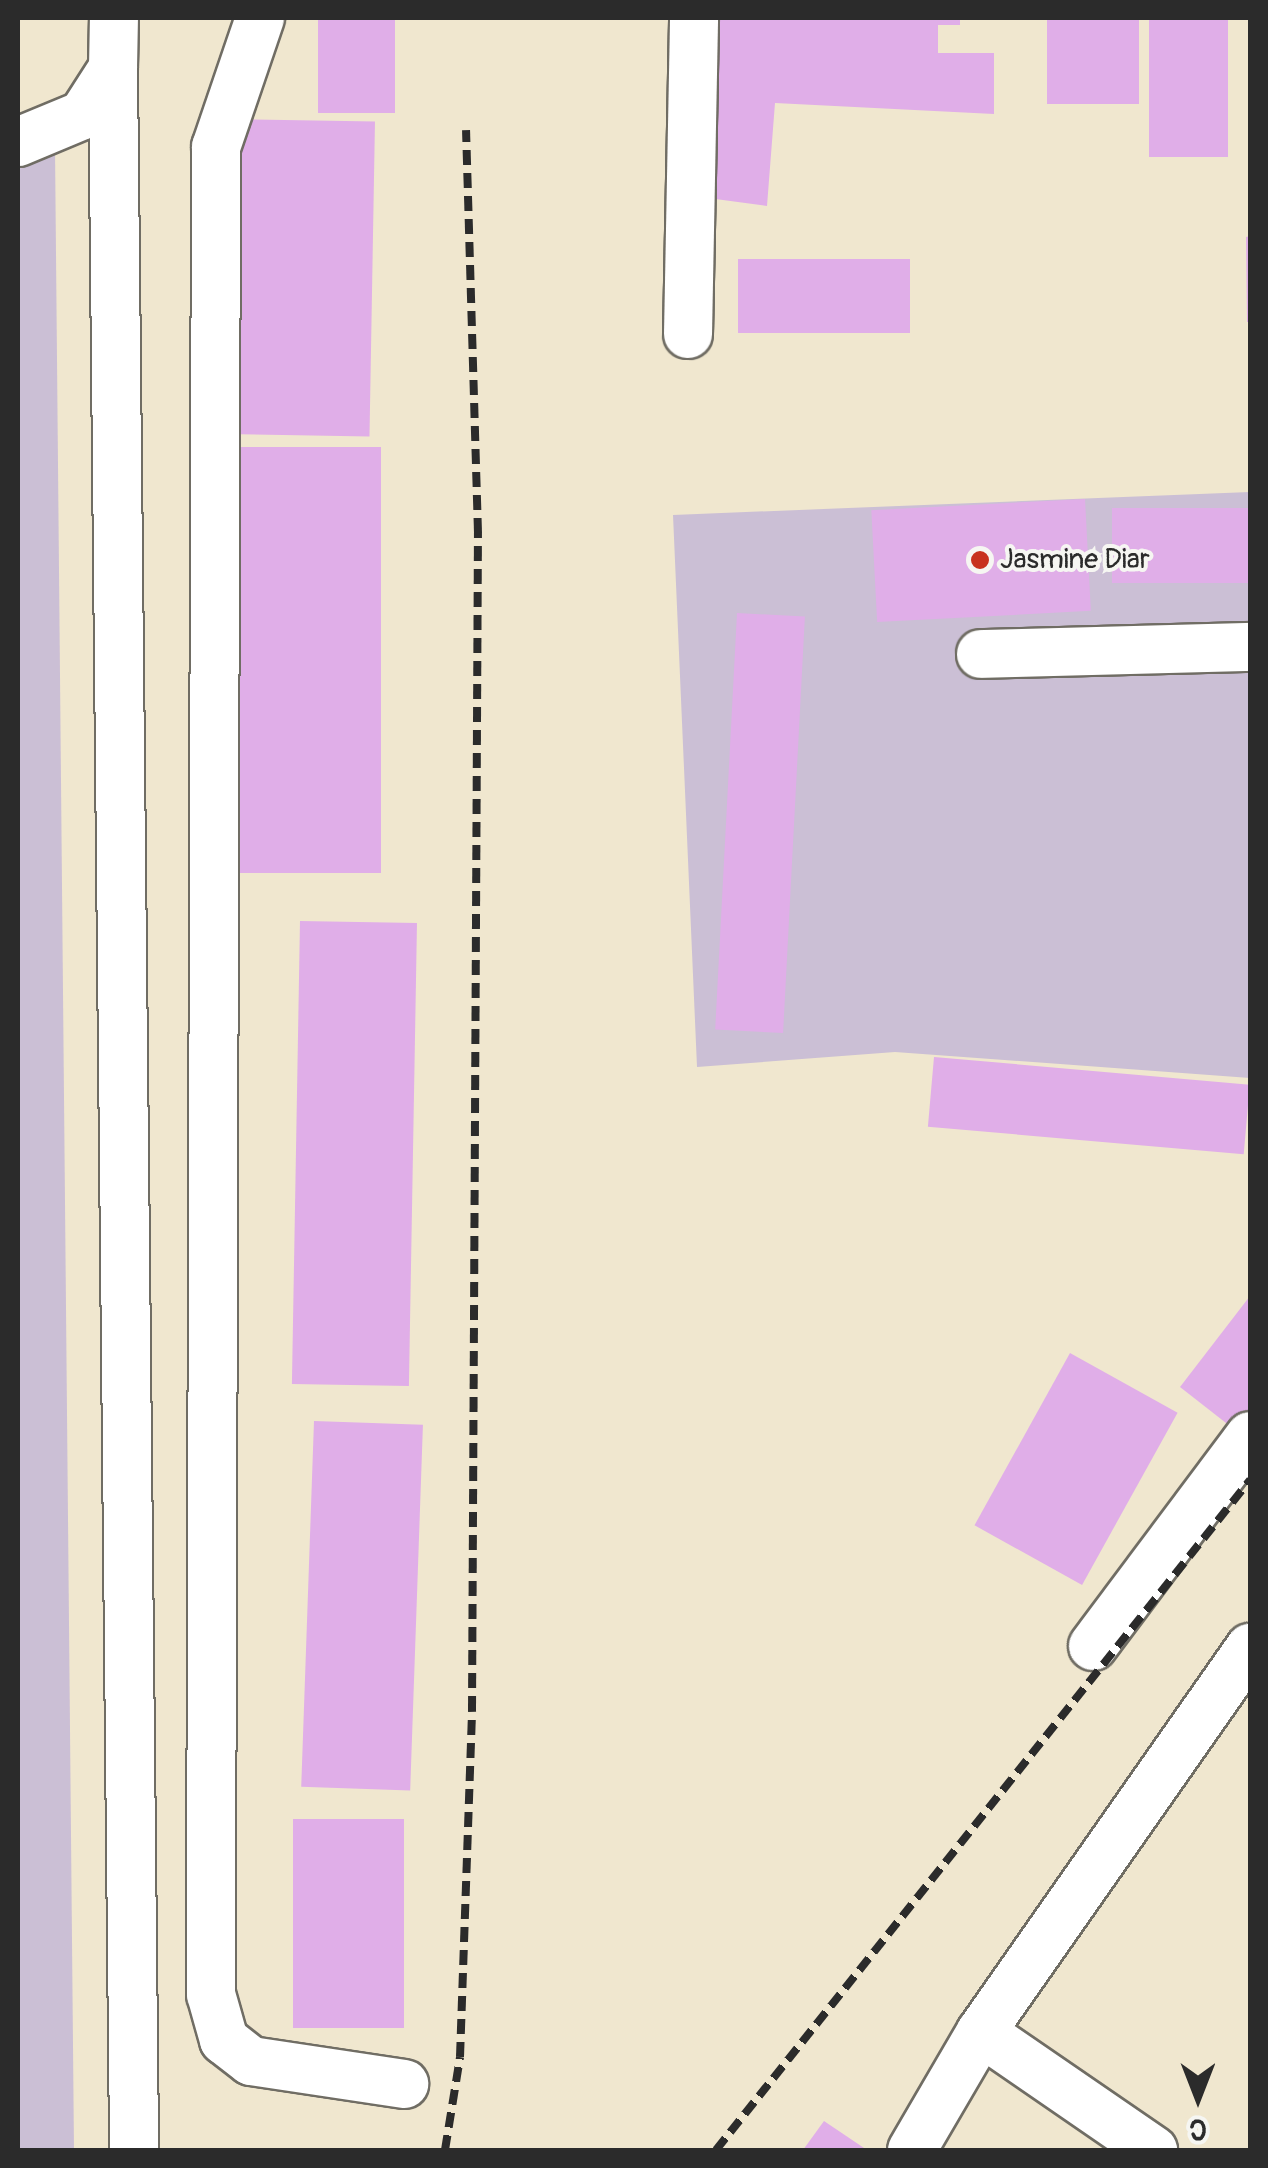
<!DOCTYPE html>
<meta charset="utf-8">
<style>
body{margin:0}
#map{position:relative;width:1268px;height:2168px;overflow:hidden;background:#f0e7cf;font-family:Pangolin,sans-serif}
div>[style]{position:absolute}
[style*='--x']{left:calc(var(--x)*1px);top:calc(var(--y)*1px);width:calc(var(--w)*1px);rotate:calc(var(--a)*1deg)}
.industrial>*{inset:0;background:#cbbfd5}
.building>*{inset:0;background:#e0aee8;transform-origin:0 0}
.roads{filter:drop-shadow(2px 0 #706d64) drop-shadow(-2px 0 #706d64) drop-shadow(0 2px #706d64) drop-shadow(0 -2px #706d64)}
.minor>*{height:48px;margin:-24px;padding:0 24px;transform-origin:24px;border-radius:24px;background:#fff}
.rail>*{height:8px;margin-top:-4px;transform-origin:0;background:repeating-linear-gradient(90deg,#2b2b2b 0 15px,transparent 0 23px)}
.dots>*{width:28px;height:28px;translate:-50% -50%;box-sizing:border-box;border:5px solid #f6f6f2;border-radius:50%}
span{translate:-50% -50%;white-space:nowrap;text-align:center;line-height:1.15;-webkit-text-stroke:8px #f6f6f2;paint-order:stroke}
.poi-label{font-size:28px;color:#2b2b2b}
.left{translate:0 -50%;text-align:left}
.frame{position:absolute;inset:0;border:20px solid #2b2b2b;pointer-events:none}
.north{position:absolute;left:1148px;top:2048px;width:100px;height:100px;-webkit-text-stroke:8px #f6f6f2;paint-order:stroke;rotate:180deg;font-size:28px;font-weight:700;line-height:40px;text-align:center;color:#2b2b2b}
.north::after{content:'';display:block;margin:auto;width:35px;height:45px;background:#2b2b2b;clip-path:polygon(50% 0,100% 100%,50% 72%,0 100%)}
</style>
<div id="map">
<div class="industrial">
<i style="clip-path:polygon(18px 148px,55px 148px,74px 2150px,18px 2150px)"></i>
<i style="clip-path:polygon(1250px 492px,1250px 1078px,895px 1052px,697px 1067px,673px 515px)"></i>
</div>
<div class="building">
<i style="left:318px;top:18px;width:77px;height:95px"></i>
<i style="clip-path:polygon(714px 18px,960px 18px,960px 25px,938px 25px,938px 53px,994px 53px,994px 114px,775px 103px,767px 206px,708px 198px)"></i>
<i style="left:1047px;top:18px;width:92px;height:86px"></i>
<i style="left:1149px;top:18px;width:79px;height:139px"></i>
<i style="left:227px;top:119px;width:148px;height:315px;rotate:1deg"></i>
<i style="clip-path:polygon(1250px 236px,1250px 322px,1247px 322px,1246px 237px)"></i>
<i style="left:738px;top:259px;width:172px;height:74px"></i>
<i style="left:223px;top:447px;width:158px;height:426px"></i>
<i style="left:1085px;top:499px;width:112px;height:214px;rotate:87deg"></i>
<i style="left:1250px;top:508px;width:75px;height:138px;rotate:90deg"></i>
<i style="left:737px;top:613px;width:68px;height:417px;rotate:3deg"></i>
<i style="left:300px;top:921px;width:117px;height:463px;rotate:1deg"></i>
<i style="left:934px;top:1057px;width:317px;height:70px;rotate:5deg"></i>
<i style="clip-path:polygon(1250px 1296px,1250px 1410px,1235px 1430px,1180px 1387px)"></i>
<i style="left:1070px;top:1353px;width:123px;height:197px;rotate:29deg"></i>
<i style="left:314px;top:1421px;width:109px;height:366px;rotate:2deg"></i>
<i style="left:293px;top:1819px;width:111px;height:209px"></i>
<i style="clip-path:polygon(824px 2121px,867px 2150px,803px 2150px)"></i>
</div>
<div class="roads">
<div class="minor">
<i style="--x:260;--y:18;--w:136;--a:108.8"></i>
<i style="--x:216;--y:147;--w:1847;--a:90.16"></i>
<i style="--x:211;--y:1994;--w:48;--a:74.2"></i>
<i style="--x:224;--y:2040;--w:34;--a:38"></i>
<i style="--x:251;--y:2061;--w:155;--a:8.5"></i>
<i style="--x:113;--y:68;--w:2082;--a:89.42"></i>
<i style="--x:18;--y:142;--w:70;--a:-22.6"></i>
<i style="--x:83;--y:115;--w:56;--a:-57.4"></i>
<i style="--x:113;--y:68;--w:50;--a:-88.9"></i>
<i style="--x:688;--y:334;--w:316;--a:-88.9"></i>
<i style="--x:981;--y:654;--w:269;--a:-1.5"></i>
<i style="--x:1093;--y:1646;--w:262;--a:-53.2"></i>
<i style="--x:981;--y:2032;--w:209;--a:34.5"></i>
<i style="--x:912;--y:2150;--w:137;--a:-59.7"></i>
<i style="--x:981;--y:2032;--w:469;--a:-55"></i>
</div>
</div>
<div class="rail">
<i style="--x:445;--y:2150;--w:94;--a:-80.8"></i>
<i style="--x:460;--y:2057;--w:346;--a:-88"></i>
<i style="--x:472;--y:1711;--w:1178;--a:-89.71"></i>
<i style="--x:478;--y:533;--w:403;--a:-91.7"></i>
<i style="--x:716;--y:2150;--w:857;--a:-51.44"></i>
</div>
<div class="dots">
<i style="left:980px;top:560px;background:#c8321e"></i>
</div>
<div class="poi-label">
<span class="left" style="left:1000px;top:560px">Jasmine Diar</span>
</div>
<div class="frame"></div>
<div class="north">С</div>
</div>
